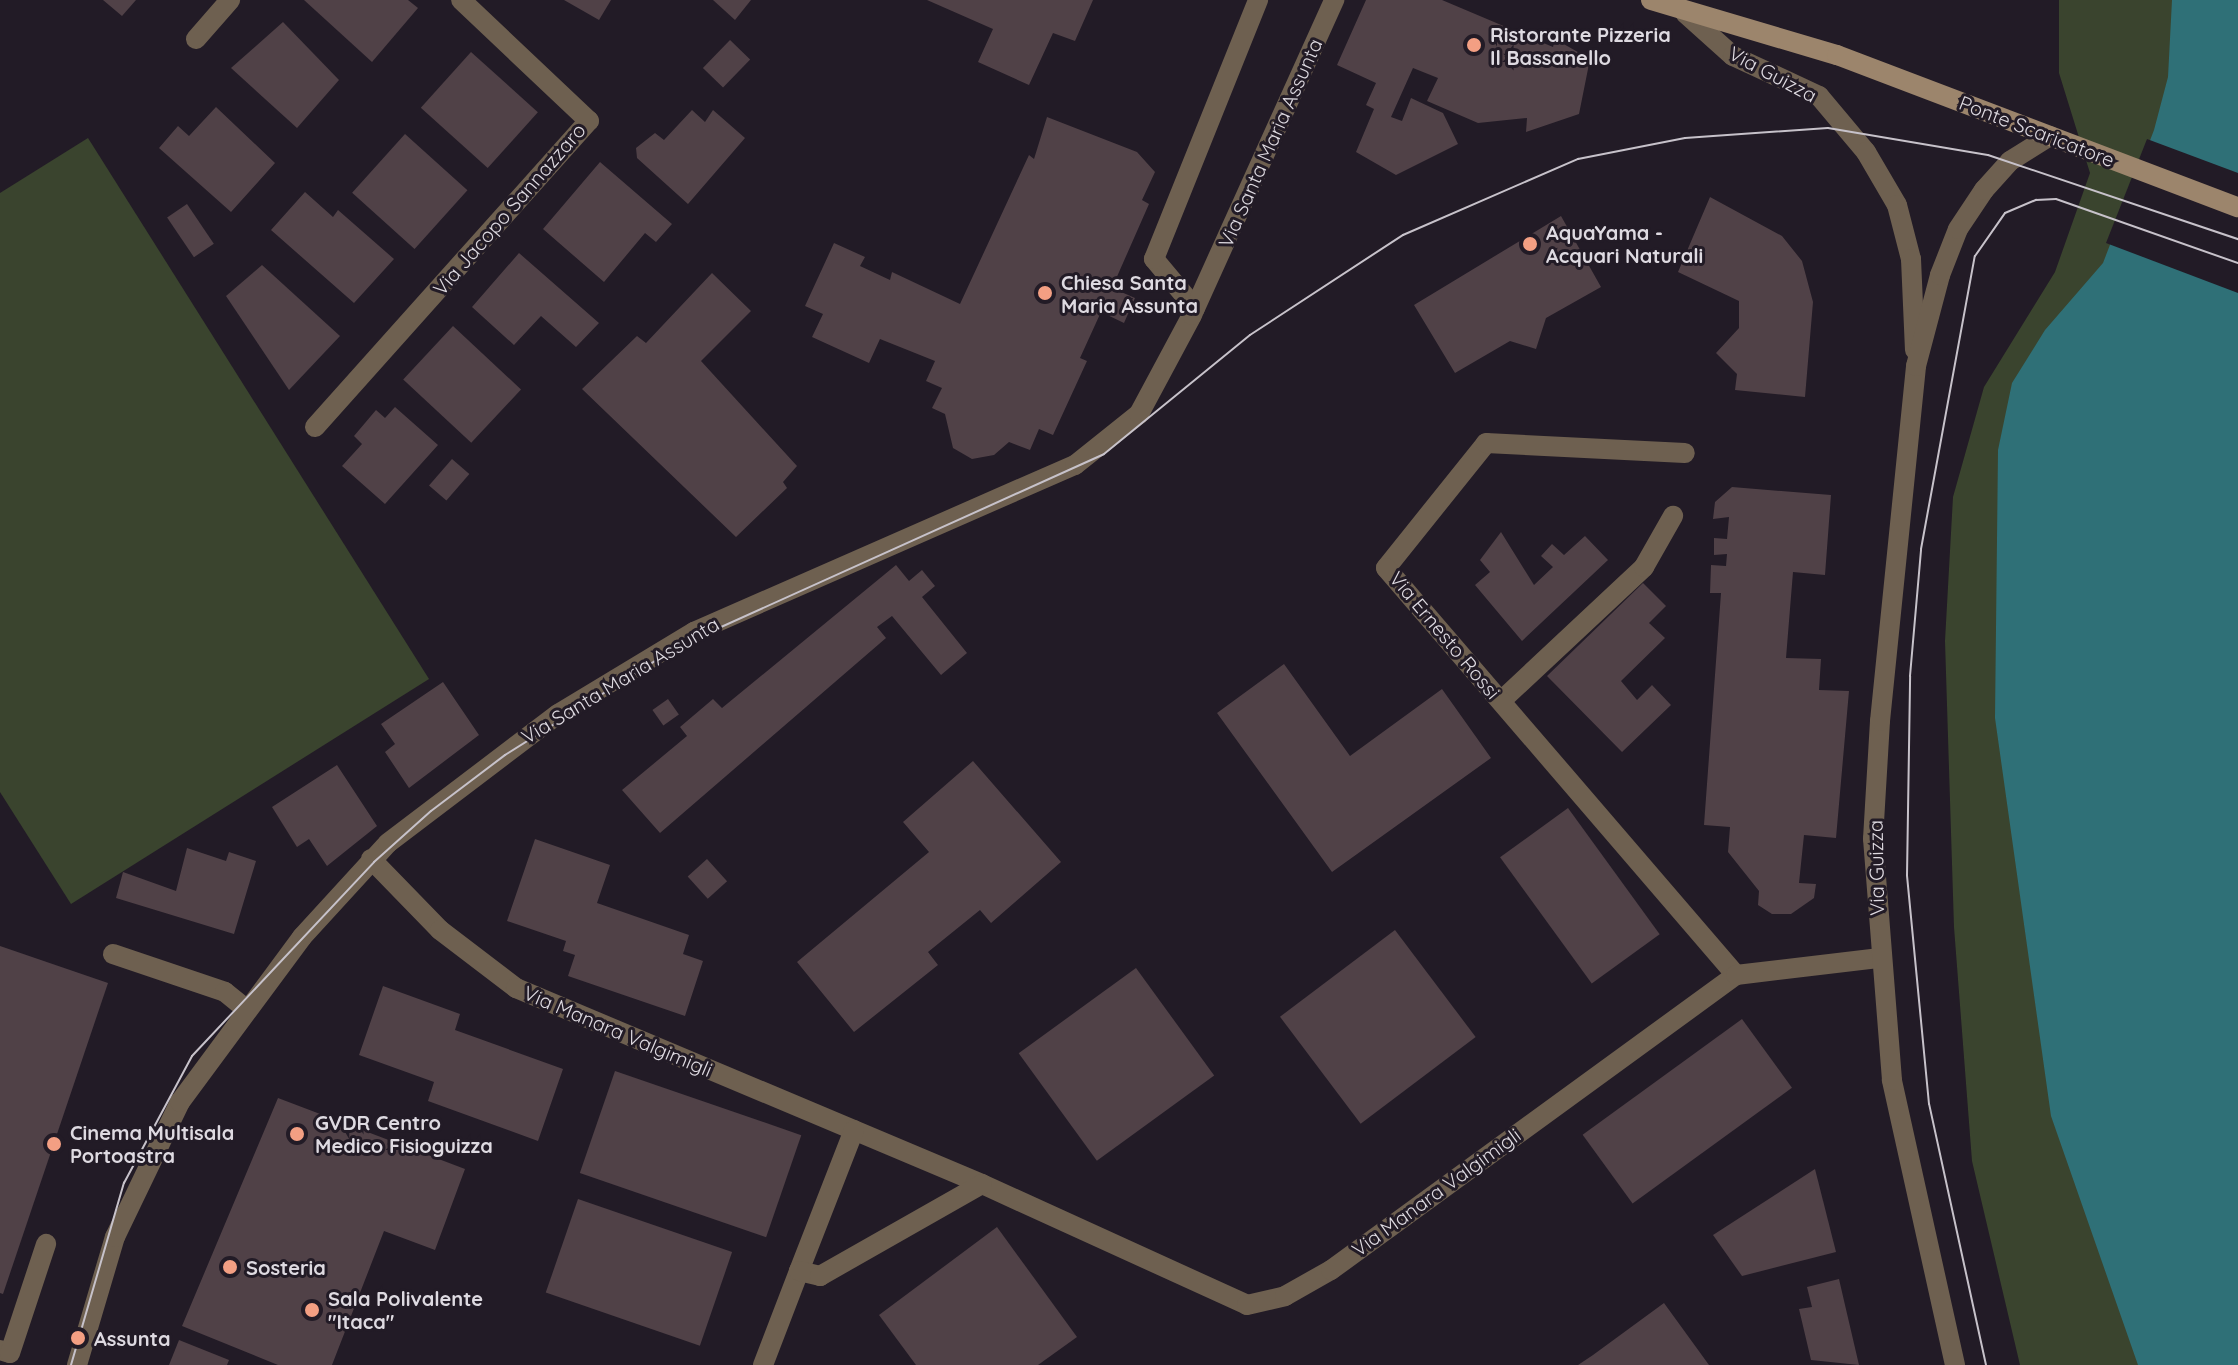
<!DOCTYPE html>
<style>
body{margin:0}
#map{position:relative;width:2238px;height:1365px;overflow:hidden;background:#221b26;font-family:Quicksand,sans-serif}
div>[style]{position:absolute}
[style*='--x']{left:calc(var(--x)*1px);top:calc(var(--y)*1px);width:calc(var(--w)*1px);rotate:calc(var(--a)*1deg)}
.green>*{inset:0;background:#3a442e}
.water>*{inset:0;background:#2f7077}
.pier>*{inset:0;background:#221b26}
.building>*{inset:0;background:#504147;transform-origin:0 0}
.service>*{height:20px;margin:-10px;padding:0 10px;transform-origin:10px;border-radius:10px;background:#6e6050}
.minor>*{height:20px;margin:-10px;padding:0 10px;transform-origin:10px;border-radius:10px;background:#6e6050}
.tertiary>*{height:20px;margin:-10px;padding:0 10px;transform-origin:10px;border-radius:10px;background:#6e6050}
.secondary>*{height:20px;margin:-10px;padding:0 10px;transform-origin:10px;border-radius:10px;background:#9c856c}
.tram>*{height:2px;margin:-1px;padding:0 1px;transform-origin:1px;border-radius:1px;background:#c7c2ca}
.dots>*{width:22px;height:22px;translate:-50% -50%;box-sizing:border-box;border:4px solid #221b26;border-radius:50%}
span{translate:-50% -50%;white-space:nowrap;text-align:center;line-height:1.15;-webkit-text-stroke:6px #221b26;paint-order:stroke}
.poi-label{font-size:20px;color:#dedae1;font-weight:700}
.left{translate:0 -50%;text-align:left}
.street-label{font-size:20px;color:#dedae1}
</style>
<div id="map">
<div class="green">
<i style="clip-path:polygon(2059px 0,2238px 0,2238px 1365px,2020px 1365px,1972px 1161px,1954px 927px,1945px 641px,1953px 497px,1984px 387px,2055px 272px,2090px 173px,2059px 73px)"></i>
<i style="clip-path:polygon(88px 138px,429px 679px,71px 904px,0 792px,0 193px)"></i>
</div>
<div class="water">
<i style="clip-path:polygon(2172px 0,2238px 0,2238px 1365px,2138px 1365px,2051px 1116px,1995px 718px,1998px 450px,2012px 383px,2045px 330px,2103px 263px,2154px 130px,2168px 77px)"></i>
</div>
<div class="pier">
<i style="clip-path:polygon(2147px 139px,2238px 173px,2238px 293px,2106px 243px)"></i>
</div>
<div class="building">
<i style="clip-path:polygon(103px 0,136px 0,122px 16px)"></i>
<i style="clip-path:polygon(304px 0,408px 0,418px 8px,372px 62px)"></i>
<i style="clip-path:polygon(564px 0,611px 0,599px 20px)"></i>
<i style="clip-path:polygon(713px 0,751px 0,735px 20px)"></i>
<i style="clip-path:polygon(927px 0,1093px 0,1075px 41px,1053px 33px,1029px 85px,978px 62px,993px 29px)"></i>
<i style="clip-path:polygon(1366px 0,1442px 0,1553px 47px,1555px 39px,1590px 59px,1579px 114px,1526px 132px,1527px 118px,1478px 123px,1427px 101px,1438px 78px,1413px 68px,1391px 117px,1402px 121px,1411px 98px,1443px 113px,1458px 144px,1396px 175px,1356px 152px,1374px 109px,1366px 105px,1376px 83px,1337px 65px)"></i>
<i style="clip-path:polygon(283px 22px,339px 80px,297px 128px,231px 68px)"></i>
<i style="left:730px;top:40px;width:28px;height:39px;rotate:44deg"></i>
<i style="left:471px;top:52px;width:90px;height:75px;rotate:42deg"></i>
<i style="clip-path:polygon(216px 107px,275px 163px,231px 212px,159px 148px,178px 126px,189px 136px)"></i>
<i style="clip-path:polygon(692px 110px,705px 122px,713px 110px,745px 138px,688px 204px,637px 158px,636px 148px,655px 133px,664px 140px)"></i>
<i style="clip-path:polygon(1047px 117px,1137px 152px,1155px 172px,1142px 200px,1149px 204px,1112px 288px,1135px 298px,1124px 323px,1101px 312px,1080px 358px,1087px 361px,1053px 435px,1039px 429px,1030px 450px,1009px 442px,994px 455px,972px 459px,953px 448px,945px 414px,932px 408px,942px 388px,926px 381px,935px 361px,880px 339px,869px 363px,812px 337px,823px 314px,805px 306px,834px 243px,865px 257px,860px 266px,890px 280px,892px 272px,960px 304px,1029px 155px,1034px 159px)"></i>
<i style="left:405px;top:134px;width:84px;height:79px;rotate:42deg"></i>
<i style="clip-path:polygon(600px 162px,672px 224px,656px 242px,645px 233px,604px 282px,543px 229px)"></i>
<i style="clip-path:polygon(305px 192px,333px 217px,338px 210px,394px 259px,354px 303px,271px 230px)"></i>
<i style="clip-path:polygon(1710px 197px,1782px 236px,1802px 261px,1813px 302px,1805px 397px,1735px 390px,1737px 374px,1716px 353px,1739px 328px,1739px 301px,1678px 272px)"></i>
<i style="left:187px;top:204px;width:48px;height:24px;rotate:56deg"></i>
<i style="clip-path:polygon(1561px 216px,1601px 287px,1546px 318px,1536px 349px,1510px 341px,1455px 373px,1414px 305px)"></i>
<i style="clip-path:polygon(519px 253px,599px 323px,576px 347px,541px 316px,514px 345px,472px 307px)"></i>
<i style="clip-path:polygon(262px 265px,340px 336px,289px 390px,226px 296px)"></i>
<i style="clip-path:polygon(712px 273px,751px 311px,701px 361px,797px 466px,783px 482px,787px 488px,736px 537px,582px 389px,637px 336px,646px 343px)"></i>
<i style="left:453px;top:326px;width:93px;height:73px;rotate:43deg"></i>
<i style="clip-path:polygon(395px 407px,438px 445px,385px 504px,342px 466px,362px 444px,354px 436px,376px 410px,385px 418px)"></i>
<i style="left:452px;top:459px;width:23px;height:35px;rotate:41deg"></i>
<i style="clip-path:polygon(1732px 487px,1831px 495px,1825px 575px,1793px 572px,1786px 658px,1821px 659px,1819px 690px,1849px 691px,1836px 838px,1804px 835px,1799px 883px,1816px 884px,1814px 898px,1791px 914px,1772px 914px,1758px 905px,1759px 891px,1728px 852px,1730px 827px,1704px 825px,1721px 593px,1710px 593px,1711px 565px,1726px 566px,1727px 554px,1714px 555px,1714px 538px,1727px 539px,1729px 517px,1713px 519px,1715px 502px)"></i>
<i style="clip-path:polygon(1501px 532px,1534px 585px,1553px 567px,1541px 556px,1552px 544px,1564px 555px,1585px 536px,1608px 560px,1522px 641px,1475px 585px,1490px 572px,1480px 560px)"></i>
<i style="clip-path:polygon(896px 565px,909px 581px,922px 570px,935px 586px,922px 597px,967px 653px,941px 675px,892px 616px,877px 627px,886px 638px,660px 833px,622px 790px,687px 736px,680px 727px,713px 699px,722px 708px)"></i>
<i style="clip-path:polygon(1643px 583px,1666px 606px,1649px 623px,1665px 638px,1621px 681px,1637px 700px,1652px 685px,1671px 705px,1622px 752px,1547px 676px)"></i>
<i style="clip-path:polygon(1284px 664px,1350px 756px,1442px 689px,1491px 758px,1332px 872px,1217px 713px)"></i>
<i style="clip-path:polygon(443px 682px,479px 735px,409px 788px,385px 752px,395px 744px,381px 724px)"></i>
<i style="left:668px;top:699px;width:19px;height:19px;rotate:55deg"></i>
<i style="clip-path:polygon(973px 761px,1061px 862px,991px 923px,980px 910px,928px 952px,938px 965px,854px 1032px,797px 962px,929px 852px,903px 822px)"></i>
<i style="clip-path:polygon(337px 765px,377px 826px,327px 866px,309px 839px,297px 847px,272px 807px)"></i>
<i style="left:1568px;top:808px;width:156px;height:84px;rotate:54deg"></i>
<i style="clip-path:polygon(535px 839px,610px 865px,597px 903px,689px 935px,683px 954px,703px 961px,685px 1016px,568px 976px,575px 955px,563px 951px,566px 941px,507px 921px)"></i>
<i style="clip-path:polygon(187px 848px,226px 861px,229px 852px,256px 861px,234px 934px,116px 898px,123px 872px,176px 891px)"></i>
<i style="left:707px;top:859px;width:30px;height:26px;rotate:48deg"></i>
<i style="left:1395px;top:930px;width:134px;height:144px;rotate:53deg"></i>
<i style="clip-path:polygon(0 946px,108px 983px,3px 1294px,0 1293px)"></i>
<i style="left:1136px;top:968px;width:133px;height:145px;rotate:54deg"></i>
<i style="clip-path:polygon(383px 986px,460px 1014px,455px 1030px,563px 1069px,538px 1141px,428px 1101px,434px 1082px,359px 1055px)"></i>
<i style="left:1742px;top:1019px;width:85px;height:197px;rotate:54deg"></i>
<i style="left:615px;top:1071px;width:197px;height:108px;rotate:19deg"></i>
<i style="clip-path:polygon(278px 1098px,465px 1169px,435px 1250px,384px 1231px,332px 1365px,278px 1365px,182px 1326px)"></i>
<i style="clip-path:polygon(1815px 1169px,1836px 1252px,1742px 1276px,1713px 1235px)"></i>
<i style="left:578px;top:1199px;width:163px;height:99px;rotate:19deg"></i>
<i style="clip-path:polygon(997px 1227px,1077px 1337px,1038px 1365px,916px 1365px,879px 1315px)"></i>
<i style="clip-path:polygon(1839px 1279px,1845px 1305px,1859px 1365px,1811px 1360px,1799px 1309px,1812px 1307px,1807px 1287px)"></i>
<i style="clip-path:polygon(1664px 1303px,1709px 1365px,1578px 1365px,1593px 1355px)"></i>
<i style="clip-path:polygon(179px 1340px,229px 1360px,227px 1365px,169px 1365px)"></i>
</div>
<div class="service">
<i style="--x:1195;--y:308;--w:64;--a:-129.9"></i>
<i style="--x:1154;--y:259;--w:279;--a:-68.1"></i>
<i style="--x:1386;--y:568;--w:160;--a:-51.3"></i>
<i style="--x:1486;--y:443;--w:199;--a:2.9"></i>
<i style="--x:1501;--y:701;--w:196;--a:-43.1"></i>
<i style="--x:1644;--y:567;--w:59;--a:-60.4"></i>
<i style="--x:113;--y:954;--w:118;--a:18.7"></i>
<i style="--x:225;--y:992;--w:28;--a:39"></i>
<i style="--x:0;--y:1350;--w:10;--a:17"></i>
<i style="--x:10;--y:1353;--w:115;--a:-71.7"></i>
<i style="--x:763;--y:1365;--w:101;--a:-69"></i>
</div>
<div class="minor">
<i style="--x:196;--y:39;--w:52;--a:-48.9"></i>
<i style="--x:315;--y:427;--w:411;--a:-48.2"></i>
<i style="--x:589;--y:121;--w:176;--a:-136.6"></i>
<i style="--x:1386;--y:568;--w:537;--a:49.31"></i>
<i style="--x:371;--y:859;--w:99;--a:45.8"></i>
<i style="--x:440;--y:930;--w:96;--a:37.3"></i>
<i style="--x:516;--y:988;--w:506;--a:22.81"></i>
<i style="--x:982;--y:1184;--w:291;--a:24.5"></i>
<i style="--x:1247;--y:1305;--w:39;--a:-13"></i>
<i style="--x:1285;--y:1296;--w:53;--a:-29.5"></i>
<i style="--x:1331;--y:1270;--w:501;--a:-36.07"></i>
<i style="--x:1736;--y:975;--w:143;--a:-6.8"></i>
<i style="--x:854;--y:1130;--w:151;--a:111.3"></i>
<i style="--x:799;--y:1271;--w:22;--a:13"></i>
<i style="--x:820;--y:1276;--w:186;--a:-29.6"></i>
<i style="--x:77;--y:1365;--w:134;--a:-73.5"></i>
<i style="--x:115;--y:1237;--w:150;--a:-64.3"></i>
<i style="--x:180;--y:1102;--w:205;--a:-53.5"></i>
<i style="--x:302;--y:937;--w:127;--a:-47.5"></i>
<i style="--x:388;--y:843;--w:213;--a:-37.2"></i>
<i style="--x:558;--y:714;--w:159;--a:-31.1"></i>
<i style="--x:694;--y:632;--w:416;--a:-23.7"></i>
<i style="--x:1075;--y:465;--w:82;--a:-38.6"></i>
<i style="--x:1139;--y:414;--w:112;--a:-61.8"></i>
<i style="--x:1192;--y:315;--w:346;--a:-65.7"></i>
</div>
<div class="tertiary">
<i style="--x:1685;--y:13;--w:64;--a:41.9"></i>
<i style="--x:1733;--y:56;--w:95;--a:24.9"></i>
<i style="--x:1819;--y:96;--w:73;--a:50"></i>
<i style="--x:1866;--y:152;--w:61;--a:59.7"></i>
<i style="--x:1897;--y:205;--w:56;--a:75.5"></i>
<i style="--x:1911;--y:259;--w:91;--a:87.5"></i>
<i style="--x:1955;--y:1365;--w:292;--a:-102.5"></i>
<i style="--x:1892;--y:1080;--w:242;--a:-94.5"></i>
<i style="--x:1873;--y:839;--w:118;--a:-86.6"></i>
<i style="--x:1880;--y:721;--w:357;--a:-84.2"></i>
<i style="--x:1916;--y:366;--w:94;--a:-75.2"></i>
<i style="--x:1940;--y:275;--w:49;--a:-68.6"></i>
<i style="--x:1958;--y:229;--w:47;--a:-56.3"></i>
<i style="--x:1984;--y:190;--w:39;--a:-48"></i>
<i style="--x:2010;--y:161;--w:47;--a:-32"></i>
</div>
<div class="secondary">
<i style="--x:1651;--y:0;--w:194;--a:16.5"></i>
<i style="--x:1837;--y:55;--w:429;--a:20.8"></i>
</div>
<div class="tram">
<i style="--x:71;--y:1365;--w:190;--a:-73.8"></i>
<i style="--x:124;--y:1183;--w:144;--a:-61.8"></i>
<i style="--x:192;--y:1056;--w:266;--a:-46.8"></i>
<i style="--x:374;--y:862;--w:76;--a:-41.8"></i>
<i style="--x:431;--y:811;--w:93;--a:-37.1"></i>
<i style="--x:505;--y:755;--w:205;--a:-32.1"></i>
<i style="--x:679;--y:646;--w:466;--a:-24.3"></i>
<i style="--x:1104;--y:454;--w:188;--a:-39.2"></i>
<i style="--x:1250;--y:335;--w:183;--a:-33.2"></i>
<i style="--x:1403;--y:235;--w:191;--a:-23.5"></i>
<i style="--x:1578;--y:159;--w:109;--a:-11.1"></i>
<i style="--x:1685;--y:138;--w:143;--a:-4"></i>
<i style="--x:1828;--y:128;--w:162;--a:9.6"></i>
<i style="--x:1988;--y:155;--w:264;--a:18.6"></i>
<i style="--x:1986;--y:1365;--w:267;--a:-102.3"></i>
<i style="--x:1929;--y:1104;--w:230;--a:-95.5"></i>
<i style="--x:1907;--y:875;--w:199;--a:-89.1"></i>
<i style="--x:1910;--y:676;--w:127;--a:-85"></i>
<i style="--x:1921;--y:549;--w:298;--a:-79.6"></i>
<i style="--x:1975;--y:256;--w:52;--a:-55.1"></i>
<i style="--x:2005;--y:213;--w:34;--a:-23"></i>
<i style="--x:2036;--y:200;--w:20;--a:-3"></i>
<i style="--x:2056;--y:199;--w:193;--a:19.4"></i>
</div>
<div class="dots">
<i style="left:1474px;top:45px;background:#f39f83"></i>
<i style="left:1530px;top:244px;background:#f39f83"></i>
<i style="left:1045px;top:293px;background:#f39f83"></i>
<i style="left:297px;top:1134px;background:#f39f83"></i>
<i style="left:54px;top:1144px;background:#f39f83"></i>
<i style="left:230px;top:1267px;background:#f39f83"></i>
<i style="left:312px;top:1310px;background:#f39f83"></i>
<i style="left:78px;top:1338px;background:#f39f83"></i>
</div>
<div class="poi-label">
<span class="left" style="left:1490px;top:46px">Ristorante Pizzeria<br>Il Bassanello</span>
<span class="left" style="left:1546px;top:244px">AquaYama -<br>Acquari Naturali</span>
<span class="left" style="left:1061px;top:294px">Chiesa Santa<br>Maria Assunta</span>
<span class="left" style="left:315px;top:1134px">GVDR Centro<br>Medico Fisioguizza</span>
<span class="left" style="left:70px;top:1144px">Cinema Multisala<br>Portoastra</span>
<span class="left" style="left:246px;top:1267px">Sosteria</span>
<span class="left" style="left:328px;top:1310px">Sala Polivalente<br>"Itaca"</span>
<span class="left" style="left:94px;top:1338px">Assunta</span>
</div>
<div class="street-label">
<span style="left:1773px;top:74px;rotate:28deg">Via Guizza</span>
<span style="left:2037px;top:131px;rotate:21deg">Ponte Scaricatore</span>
<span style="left:1270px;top:143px;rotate:-66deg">Via Santa Maria Assunta</span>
<span style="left:509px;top:209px;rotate:-49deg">Via Jacopo Sannazzaro</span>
<span style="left:1445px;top:635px;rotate:50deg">Via Ernesto Rossi</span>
<span style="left:620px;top:680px;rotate:-31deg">Via Santa Maria Assunta</span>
<span style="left:1876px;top:868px;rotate:-91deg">Via Guizza</span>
<span style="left:618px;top:1031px;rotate:23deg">Via Manara Valgimigli</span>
<span style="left:1436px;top:1192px;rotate:-36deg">Via Manara Valgimigli</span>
</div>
</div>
